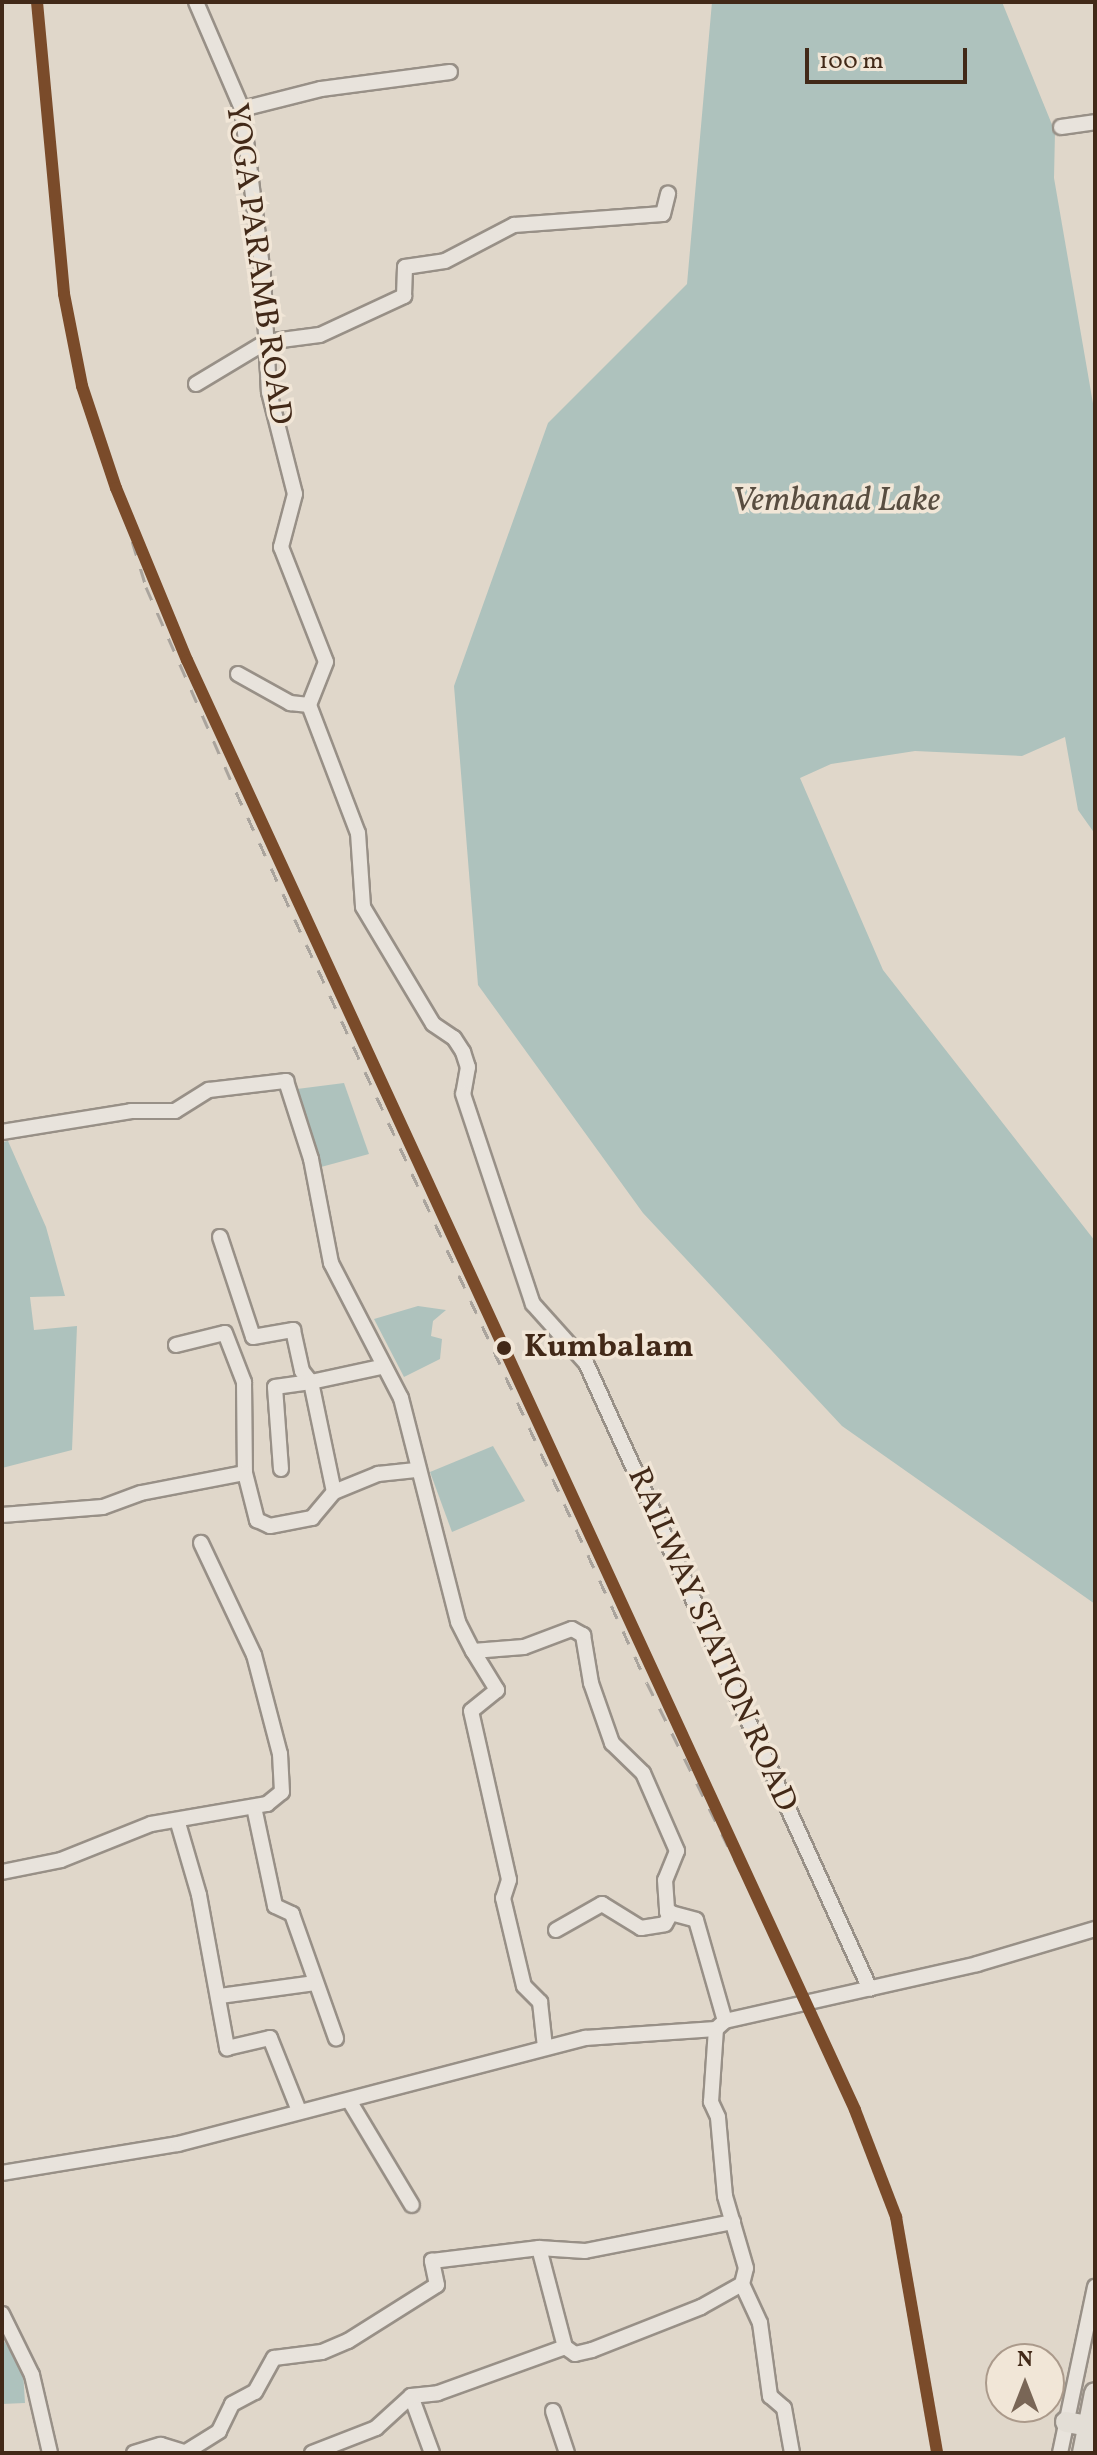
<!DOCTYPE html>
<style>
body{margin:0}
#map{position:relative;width:1097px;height:2455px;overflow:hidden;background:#e0d7ca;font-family:Vollkorn,serif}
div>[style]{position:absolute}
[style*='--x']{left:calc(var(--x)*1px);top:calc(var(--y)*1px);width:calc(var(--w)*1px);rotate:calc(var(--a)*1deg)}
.water>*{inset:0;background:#aec2bd}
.roads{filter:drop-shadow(2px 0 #989087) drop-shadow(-2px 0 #989087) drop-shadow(0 2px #989087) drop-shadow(0 -2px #989087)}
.minor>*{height:14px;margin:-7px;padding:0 7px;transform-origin:7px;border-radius:7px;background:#e8e3dc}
.highway>*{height:20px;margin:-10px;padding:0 10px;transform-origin:10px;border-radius:10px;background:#e3ded6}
.rail>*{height:3px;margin-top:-1.5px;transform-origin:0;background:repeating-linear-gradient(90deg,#aaa49d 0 14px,transparent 0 28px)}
.rail-1>*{height:12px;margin:-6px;padding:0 6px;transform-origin:6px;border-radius:6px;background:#7a4b2a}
.dots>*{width:22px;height:22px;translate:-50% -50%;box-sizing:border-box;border:4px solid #f1e6d7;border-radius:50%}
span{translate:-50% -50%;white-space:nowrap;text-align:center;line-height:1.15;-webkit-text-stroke:7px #f1e6d7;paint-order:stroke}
.street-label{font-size:32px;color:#422918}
.stop-label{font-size:32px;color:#422918;font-weight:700}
.left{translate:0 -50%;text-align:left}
.water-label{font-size:34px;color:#584d40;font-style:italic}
.frame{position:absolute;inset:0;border:4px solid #422918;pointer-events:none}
.north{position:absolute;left:985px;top:2343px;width:80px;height:80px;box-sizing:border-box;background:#f1e6d7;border:2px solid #ab9a8b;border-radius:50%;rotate:0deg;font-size:22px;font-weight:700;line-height:32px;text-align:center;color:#422918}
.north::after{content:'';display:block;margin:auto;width:28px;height:36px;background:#796656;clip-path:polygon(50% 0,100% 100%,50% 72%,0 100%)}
.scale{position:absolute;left:805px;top:48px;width:162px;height:36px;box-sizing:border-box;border:4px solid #422918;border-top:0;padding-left:10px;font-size:24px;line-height:28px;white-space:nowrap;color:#422918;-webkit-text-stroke:6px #f1e6d7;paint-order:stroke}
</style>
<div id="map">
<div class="water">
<i style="clip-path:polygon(712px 2px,1002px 2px,1055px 132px,1054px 178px,1095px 415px,1095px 834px,1078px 810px,1065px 737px,1022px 756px,915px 751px,831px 764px,800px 778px,883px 970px,1095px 1241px,1095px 1604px,842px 1426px,643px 1213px,478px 985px,454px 686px,548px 423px,687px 284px)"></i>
<i style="clip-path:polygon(344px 1083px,369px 1154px,321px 1167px,297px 1089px)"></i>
<i style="clip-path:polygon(8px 1141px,46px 1227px,65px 1296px,30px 1297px,34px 1330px,77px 1326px,72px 1450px,2px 1468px,2px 1142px)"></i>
<i style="clip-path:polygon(418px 1306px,446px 1310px,433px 1321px,431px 1336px,442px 1339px,440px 1359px,404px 1377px,374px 1319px)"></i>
<i style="clip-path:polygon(493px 1446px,525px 1501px,452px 1532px,430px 1472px)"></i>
<i style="clip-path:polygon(2px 2338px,23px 2371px,25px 2403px,2px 2404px)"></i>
</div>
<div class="roads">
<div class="minor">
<i style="--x:196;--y:2;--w:116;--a:66.7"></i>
<i style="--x:242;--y:109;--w:167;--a:82.8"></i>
<i style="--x:263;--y:275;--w:117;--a:87.1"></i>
<i style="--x:269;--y:392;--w:105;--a:75.7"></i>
<i style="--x:295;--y:494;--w:55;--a:104.8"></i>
<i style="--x:281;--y:547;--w:123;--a:68.6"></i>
<i style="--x:326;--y:662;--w:46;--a:111.6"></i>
<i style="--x:309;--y:705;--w:137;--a:69.1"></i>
<i style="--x:358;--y:833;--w:74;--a:86.1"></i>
<i style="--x:363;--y:907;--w:136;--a:59.1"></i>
<i style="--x:433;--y:1024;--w:25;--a:34"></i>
<i style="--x:454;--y:1038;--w:17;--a:57"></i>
<i style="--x:463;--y:1052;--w:16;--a:72"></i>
<i style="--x:468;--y:1067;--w:27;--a:100"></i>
<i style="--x:463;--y:1094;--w:221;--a:71.6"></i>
<i style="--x:533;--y:1304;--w:79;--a:48.1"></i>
<i style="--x:586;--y:1363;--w:687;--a:65.6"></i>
<i style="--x:242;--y:109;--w:81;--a:-14.2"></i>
<i style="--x:321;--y:89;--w:130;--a:-7.5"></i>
<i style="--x:1061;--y:127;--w:34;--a:-8"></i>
<i style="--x:196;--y:384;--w:82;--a:-31"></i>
<i style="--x:266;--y:342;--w:54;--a:-7.4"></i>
<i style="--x:320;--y:335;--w:93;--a:-24.9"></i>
<i style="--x:404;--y:296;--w:29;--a:-88"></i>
<i style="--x:405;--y:267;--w:40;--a:-8.5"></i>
<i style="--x:445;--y:261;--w:78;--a:-27.6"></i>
<i style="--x:514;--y:225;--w:149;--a:-4.2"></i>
<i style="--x:663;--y:214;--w:21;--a:-76"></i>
<i style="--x:238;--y:674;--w:60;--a:29.1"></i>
<i style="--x:290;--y:703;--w:19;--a:6"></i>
<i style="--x:2;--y:1132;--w:131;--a:-9.2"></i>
<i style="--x:131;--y:1111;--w:44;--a:0"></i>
<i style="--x:175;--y:1111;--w:40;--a:-32"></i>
<i style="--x:209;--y:1090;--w:78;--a:-6.7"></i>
<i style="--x:286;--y:1081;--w:82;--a:72.2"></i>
<i style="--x:311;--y:1159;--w:106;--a:79.1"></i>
<i style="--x:331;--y:1263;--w:152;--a:62.6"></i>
<i style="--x:401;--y:1398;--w:231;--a:75.7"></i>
<i style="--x:458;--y:1622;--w:33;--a:63"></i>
<i style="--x:473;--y:1651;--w:51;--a:-4.5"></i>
<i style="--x:524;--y:1647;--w:51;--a:-20.6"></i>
<i style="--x:572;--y:1629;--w:13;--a:29"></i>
<i style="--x:583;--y:1635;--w:49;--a:80.5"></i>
<i style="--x:591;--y:1683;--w:64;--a:70.7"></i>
<i style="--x:612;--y:1743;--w:43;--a:44.1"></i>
<i style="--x:643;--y:1773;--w:85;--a:66.4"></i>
<i style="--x:677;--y:1851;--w:31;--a:112"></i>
<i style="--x:665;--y:1880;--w:32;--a:86"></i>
<i style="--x:667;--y:1912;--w:30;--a:15"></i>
<i style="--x:696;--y:1920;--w:105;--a:74"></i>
<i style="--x:220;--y:1237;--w:105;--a:71.7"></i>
<i style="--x:253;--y:1337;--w:41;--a:-9.9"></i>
<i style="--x:293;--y:1330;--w:42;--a:77.6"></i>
<i style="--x:302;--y:1371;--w:14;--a:51"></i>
<i style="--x:311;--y:1382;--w:72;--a:-12.1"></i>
<i style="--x:176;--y:1345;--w:50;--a:-13.8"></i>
<i style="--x:225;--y:1333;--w:53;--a:68.8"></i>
<i style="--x:244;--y:1382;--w:91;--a:89.4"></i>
<i style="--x:281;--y:1469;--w:82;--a:-94.2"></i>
<i style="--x:275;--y:1387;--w:36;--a:-8"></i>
<i style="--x:311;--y:1382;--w:112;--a:78.2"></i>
<i style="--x:2;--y:1515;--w:101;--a:-4.5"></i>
<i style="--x:103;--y:1507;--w:40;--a:-20.2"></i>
<i style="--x:141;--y:1493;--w:106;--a:-10.9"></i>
<i style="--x:245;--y:1473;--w:49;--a:75.7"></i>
<i style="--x:257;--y:1520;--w:14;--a:25"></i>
<i style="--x:270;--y:1526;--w:43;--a:-10.8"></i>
<i style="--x:312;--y:1518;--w:34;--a:-50"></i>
<i style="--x:334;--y:1492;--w:48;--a:-22.2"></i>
<i style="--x:378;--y:1474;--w:38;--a:-6"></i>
<i style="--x:473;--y:1651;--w:46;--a:58.4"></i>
<i style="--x:497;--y:1690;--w:33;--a:141"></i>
<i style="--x:471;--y:1711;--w:173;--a:77.3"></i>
<i style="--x:509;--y:1880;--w:19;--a:108"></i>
<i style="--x:503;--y:1898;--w:90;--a:76.6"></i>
<i style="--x:524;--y:1986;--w:23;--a:45"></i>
<i style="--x:540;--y:2002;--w:45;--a:83.7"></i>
<i style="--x:254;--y:1807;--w:101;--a:78"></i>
<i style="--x:275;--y:1906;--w:19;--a:25"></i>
<i style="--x:292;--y:1914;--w:132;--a:70.5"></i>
<i style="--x:178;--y:1823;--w:75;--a:73.7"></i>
<i style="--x:199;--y:1895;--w:156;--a:79.6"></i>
<i style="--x:227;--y:2048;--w:44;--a:-13.1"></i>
<i style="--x:270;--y:2038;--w:79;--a:68.3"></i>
<i style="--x:2;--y:1872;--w:60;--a:-11.5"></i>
<i style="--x:61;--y:1860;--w:97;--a:-21.8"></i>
<i style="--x:151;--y:1824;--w:118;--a:-9.8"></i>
<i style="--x:267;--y:1804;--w:19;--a:-39"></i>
<i style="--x:282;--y:1792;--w:38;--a:-93"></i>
<i style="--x:280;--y:1754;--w:102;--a:-104.7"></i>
<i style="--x:254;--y:1655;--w:124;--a:-115.3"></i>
<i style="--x:556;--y:1930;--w:53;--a:-29.5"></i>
<i style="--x:602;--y:1904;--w:46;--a:31.6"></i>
<i style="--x:641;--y:1928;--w:24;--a:-9"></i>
<i style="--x:665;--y:1924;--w:13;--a:-61"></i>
<i style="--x:220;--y:1996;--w:96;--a:-7.8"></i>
<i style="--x:350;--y:2102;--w:120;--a:59"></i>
<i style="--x:2;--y:2173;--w:178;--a:-9.4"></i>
<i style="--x:178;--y:2144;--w:421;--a:-14.6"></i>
<i style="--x:585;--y:2038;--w:131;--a:-3.9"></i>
<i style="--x:716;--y:2029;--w:12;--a:-42"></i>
<i style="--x:725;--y:2021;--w:258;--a:-12.7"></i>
<i style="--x:977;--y:1964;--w:123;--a:-16.5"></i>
<i style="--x:539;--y:2248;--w:102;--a:75.3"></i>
<i style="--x:742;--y:2284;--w:43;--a:65.2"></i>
<i style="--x:760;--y:2323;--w:74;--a:82.2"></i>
<i style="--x:770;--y:2396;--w:18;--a:41"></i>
<i style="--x:784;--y:2408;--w:46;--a:79.9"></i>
<i style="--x:2;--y:2314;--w:68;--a:63.8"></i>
<i style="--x:32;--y:2375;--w:80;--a:77"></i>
<i style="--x:411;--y:2396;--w:61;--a:69.8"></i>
<i style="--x:553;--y:2411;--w:44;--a:71.6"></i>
<i style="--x:186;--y:2452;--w:39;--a:-32"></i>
<i style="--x:219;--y:2431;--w:30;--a:-64"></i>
<i style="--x:232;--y:2404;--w:26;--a:-28"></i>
<i style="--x:255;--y:2392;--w:39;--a:-61"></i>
<i style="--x:274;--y:2358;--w:48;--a:-7.1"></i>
<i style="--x:322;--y:2352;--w:28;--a:-23"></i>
<i style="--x:348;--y:2341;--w:105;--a:-32.2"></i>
<i style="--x:437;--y:2285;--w:25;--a:-102"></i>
<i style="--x:432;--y:2261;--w:108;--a:-6.9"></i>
<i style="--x:539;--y:2248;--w:46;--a:3.7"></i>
<i style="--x:585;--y:2251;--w:151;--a:-11.1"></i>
<i style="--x:134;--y:2453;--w:28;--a:-17"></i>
<i style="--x:161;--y:2445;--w:28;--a:17"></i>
<i style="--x:312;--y:2453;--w:69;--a:-21.3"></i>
<i style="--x:376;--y:2428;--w:47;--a:-42.4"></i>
<i style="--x:411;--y:2396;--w:27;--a:-6"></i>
<i style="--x:438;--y:2393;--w:135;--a:-19.9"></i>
<i style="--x:565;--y:2347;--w:12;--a:35"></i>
<i style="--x:575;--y:2354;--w:17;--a:-13"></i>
<i style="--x:592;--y:2350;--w:117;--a:-21.5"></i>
<i style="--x:701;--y:2307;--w:47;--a:-29.3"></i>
<i style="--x:742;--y:2284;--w:16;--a:-76"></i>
<i style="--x:746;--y:2268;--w:75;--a:-106.3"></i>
<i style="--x:725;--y:2196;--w:79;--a:-95.1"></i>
<i style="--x:718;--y:2117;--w:17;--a:-115"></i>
<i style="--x:711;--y:2102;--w:73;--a:-86.1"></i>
<i style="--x:1060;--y:2453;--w:170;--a:-78.1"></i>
</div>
<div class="highway">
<i style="--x:1066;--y:2422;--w:23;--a:10"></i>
<i style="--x:1083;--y:2453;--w:61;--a:-78.7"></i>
</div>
</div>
<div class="rail">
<i style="--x:116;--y:488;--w:103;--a:73.1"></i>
<i style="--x:146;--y:587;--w:224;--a:66.3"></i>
<i style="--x:236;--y:792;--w:981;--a:65.24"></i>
<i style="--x:647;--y:1683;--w:254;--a:63.6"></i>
</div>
<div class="rail-1">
<i style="--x:37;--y:2;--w:293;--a:84.7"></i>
<i style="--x:64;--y:294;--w:94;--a:78.9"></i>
<i style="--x:82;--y:386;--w:108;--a:71.6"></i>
<i style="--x:116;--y:488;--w:186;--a:67.6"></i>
<i style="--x:187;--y:660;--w:1596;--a:65.26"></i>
<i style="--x:855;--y:2110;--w:115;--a:69"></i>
<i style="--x:896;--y:2217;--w:240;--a:80.1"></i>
</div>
<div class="dots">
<i style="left:504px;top:1348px;background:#422918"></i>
</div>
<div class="street-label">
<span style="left:257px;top:264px;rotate:82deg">YOGA PARAMB ROAD</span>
<span style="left:711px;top:1640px;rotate:66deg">RAILWAY STATION ROAD</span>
</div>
<div class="stop-label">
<span class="left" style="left:524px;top:1348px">Kumbalam</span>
</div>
<div class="water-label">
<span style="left:836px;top:502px">Vembanad Lake</span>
</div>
<div class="frame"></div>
<div class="north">N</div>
<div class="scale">100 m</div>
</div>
